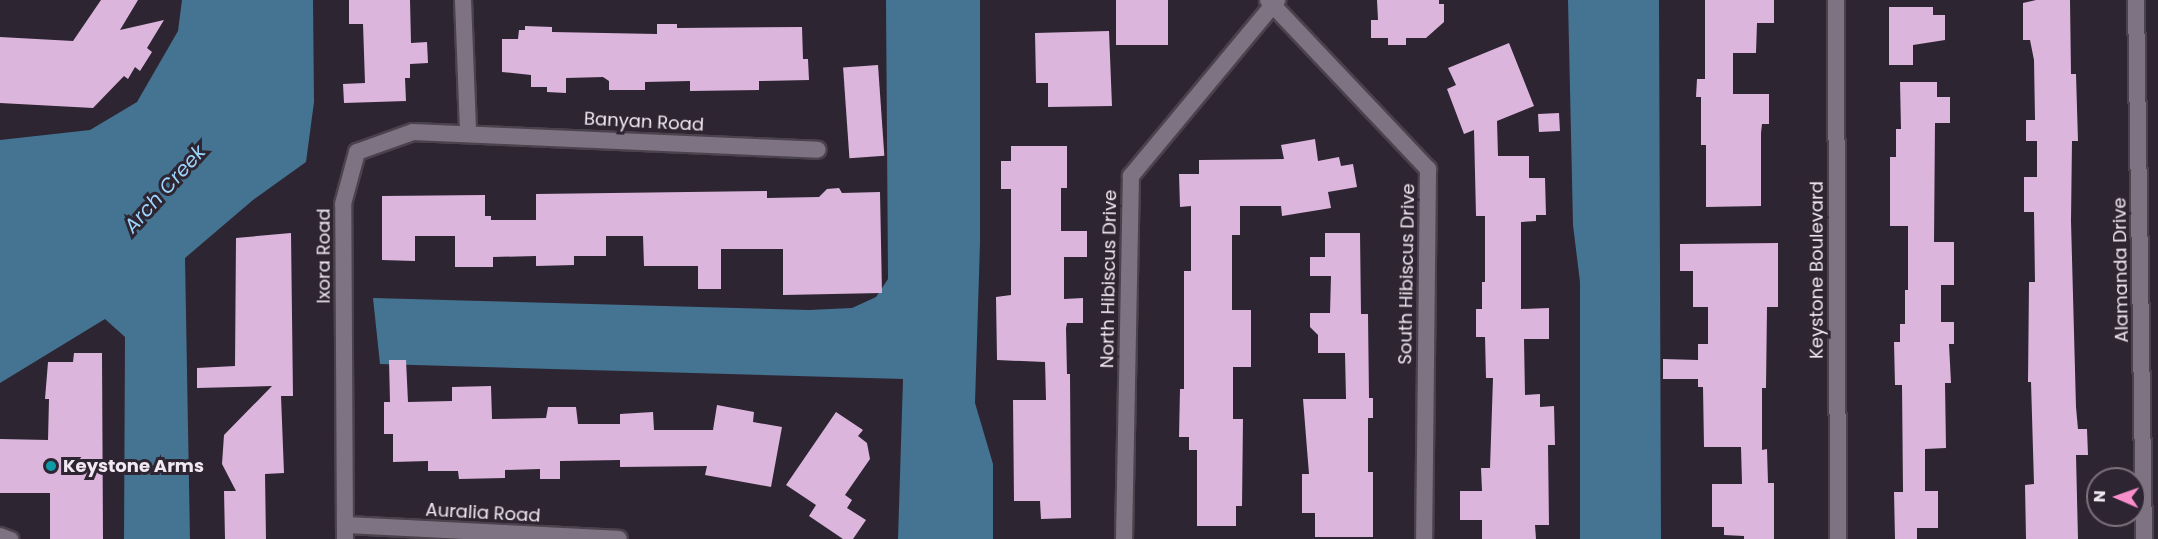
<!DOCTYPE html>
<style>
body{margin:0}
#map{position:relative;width:2158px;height:539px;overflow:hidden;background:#2e2532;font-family:Poppins,sans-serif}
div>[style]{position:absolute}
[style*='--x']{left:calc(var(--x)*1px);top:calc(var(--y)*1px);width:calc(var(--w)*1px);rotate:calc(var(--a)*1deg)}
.water>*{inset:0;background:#457392}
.building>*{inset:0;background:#dcb5dd;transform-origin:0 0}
.roads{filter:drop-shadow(2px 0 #4a424d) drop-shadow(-2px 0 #4a424d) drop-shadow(0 2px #4a424d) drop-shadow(0 -2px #4a424d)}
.service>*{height:14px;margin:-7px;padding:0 7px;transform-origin:7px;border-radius:7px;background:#7e7382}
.minor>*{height:16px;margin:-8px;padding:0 8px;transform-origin:8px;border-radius:8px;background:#7e7382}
.dots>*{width:16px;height:16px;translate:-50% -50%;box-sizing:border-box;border:3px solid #2e2532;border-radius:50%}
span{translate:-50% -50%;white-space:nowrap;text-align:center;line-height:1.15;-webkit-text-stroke:6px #2e2532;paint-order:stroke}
.street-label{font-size:18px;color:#f0e9f2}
.poi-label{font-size:18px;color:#f0e9f2;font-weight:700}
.left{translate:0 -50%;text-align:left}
.water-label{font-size:20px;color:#9cd4fc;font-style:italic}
.north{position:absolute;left:2086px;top:467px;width:60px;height:60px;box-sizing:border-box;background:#2e2532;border:2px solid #7c737f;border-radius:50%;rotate:272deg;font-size:16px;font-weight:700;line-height:24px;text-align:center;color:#f0e9f2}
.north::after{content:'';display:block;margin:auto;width:21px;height:27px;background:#f98fca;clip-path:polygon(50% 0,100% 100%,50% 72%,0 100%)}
</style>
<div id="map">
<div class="water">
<i style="clip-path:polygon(182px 0,313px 0,314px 102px,306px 162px,253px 200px,185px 258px,190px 539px,124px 539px,125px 337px,105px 319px,0 383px,0 140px,90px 130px,137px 102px,178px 31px)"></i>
<i style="clip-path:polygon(886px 0,980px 0,980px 243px,975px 403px,993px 464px,993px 539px,898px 539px,903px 379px,380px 364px,373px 298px,809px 310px,852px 308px,876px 297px,888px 279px)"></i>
<i style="clip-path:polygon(1568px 0,1659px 0,1661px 539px,1580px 539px,1580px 282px,1573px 225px)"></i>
</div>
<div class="building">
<i style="clip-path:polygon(101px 0,138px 0,120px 30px,164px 20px,147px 48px,152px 52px,140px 71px,135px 67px,128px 79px,124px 76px,93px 108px,0 103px,0 37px,73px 41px)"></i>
<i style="clip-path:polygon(349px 0,410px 0,411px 43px,427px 42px,428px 63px,410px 64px,410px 78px,405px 78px,406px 101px,344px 103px,343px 84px,365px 83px,363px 24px,349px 24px)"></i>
<i style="left:1116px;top:0;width:52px;height:45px"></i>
<i style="clip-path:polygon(1377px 0,1439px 0,1439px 4px,1444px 4px,1444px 22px,1426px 38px,1406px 38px,1406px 45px,1388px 45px,1388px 38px,1371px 38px,1371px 20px,1378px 20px)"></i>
<i style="clip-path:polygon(1705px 0,1774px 0,1774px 23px,1757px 23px,1756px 53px,1733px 53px,1733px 94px,1769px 94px,1769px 124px,1762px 124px,1761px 133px,1761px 206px,1706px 207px,1706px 145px,1701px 145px,1701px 97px,1696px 97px,1697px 79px,1705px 79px)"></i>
<i style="clip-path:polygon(2036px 0,2070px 0,2071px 74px,2076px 74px,2078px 141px,2072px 141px,2071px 221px,2076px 407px,2078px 429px,2087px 429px,2088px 455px,2076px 455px,2078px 539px,2026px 539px,2025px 485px,2034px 484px,2031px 382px,2028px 382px,2029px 282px,2035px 282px,2034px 212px,2024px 212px,2024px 177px,2037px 177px,2037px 141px,2026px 141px,2026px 120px,2035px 120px,2034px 60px,2030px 40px,2023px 40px,2023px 3px)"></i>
<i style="clip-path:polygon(1889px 7px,1933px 7px,1933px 15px,1945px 15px,1945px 40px,1913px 45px,1913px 65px,1889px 65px)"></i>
<i style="clip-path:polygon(657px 24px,677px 24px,677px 28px,802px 27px,803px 59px,808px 59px,809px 80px,759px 81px,759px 90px,690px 91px,690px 81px,645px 82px,645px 90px,609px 90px,609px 81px,603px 77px,566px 78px,566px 93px,547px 92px,547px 87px,531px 87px,531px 75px,502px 72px,502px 39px,518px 39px,519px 30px,525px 30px,525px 26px,552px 27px,552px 32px,657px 34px)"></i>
<i style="clip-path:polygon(1109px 31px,1112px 106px,1048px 107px,1048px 83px,1036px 83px,1035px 33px)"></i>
<i style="clip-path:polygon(1509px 43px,1534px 106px,1497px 121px,1498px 156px,1529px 156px,1529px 178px,1545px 178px,1546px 215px,1536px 215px,1536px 221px,1521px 222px,1521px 309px,1549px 308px,1549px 339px,1524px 339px,1525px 395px,1540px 394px,1540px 407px,1554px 406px,1555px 445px,1548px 445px,1549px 525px,1535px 525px,1536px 539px,1482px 539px,1482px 520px,1460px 520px,1460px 491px,1482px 491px,1481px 468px,1490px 468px,1493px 378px,1486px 378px,1485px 337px,1476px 337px,1476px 309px,1482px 309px,1482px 282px,1485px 282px,1485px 216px,1476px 216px,1474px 130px,1464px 134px,1447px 89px,1456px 85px,1448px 68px)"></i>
<i style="left:878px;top:65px;width:91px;height:35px;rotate:86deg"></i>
<i style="clip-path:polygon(1900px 82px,1937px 82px,1937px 97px,1950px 97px,1950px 123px,1935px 123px,1934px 242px,1954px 242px,1954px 285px,1941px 285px,1941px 322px,1954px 322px,1954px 344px,1949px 344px,1951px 383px,1945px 383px,1946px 448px,1925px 449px,1925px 491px,1938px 491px,1938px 528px,1917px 528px,1917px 539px,1895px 539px,1894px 492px,1903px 492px,1902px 385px,1895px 385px,1894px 342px,1900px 342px,1900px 324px,1905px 324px,1905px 290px,1908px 290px,1908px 226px,1890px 226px,1890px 157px,1896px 157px,1896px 129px,1901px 129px)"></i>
<i style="left:1559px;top:113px;width:18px;height:21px;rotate:87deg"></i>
<i style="clip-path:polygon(1315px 139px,1318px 161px,1339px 157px,1341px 166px,1353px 164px,1357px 187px,1328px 192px,1331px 208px,1282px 216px,1281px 206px,1240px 206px,1240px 235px,1232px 235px,1232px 310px,1251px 310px,1251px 367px,1233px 367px,1233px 419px,1243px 419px,1242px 506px,1236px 506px,1236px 526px,1197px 526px,1197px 450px,1189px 450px,1189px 437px,1179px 437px,1180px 389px,1184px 389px,1184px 271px,1191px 271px,1191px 206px,1180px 207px,1179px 174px,1199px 174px,1199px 160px,1284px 159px,1281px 145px)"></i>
<i style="clip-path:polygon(1011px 146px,1067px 146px,1067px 188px,1061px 188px,1061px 231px,1087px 231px,1087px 257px,1064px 257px,1064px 299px,1083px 298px,1083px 323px,1067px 323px,1066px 328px,1067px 374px,1070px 374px,1071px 518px,1041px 519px,1040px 501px,1014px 501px,1013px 400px,1046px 400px,1045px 362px,997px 360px,996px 297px,1011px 295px,1011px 189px,1001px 189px,1001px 161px,1011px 161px)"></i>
<i style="clip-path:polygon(839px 188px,842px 193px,880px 192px,882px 293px,783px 295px,783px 249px,721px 249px,721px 289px,698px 289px,698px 266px,644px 266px,643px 236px,606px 236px,606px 256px,574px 256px,574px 265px,536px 266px,536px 256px,493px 257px,493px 267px,455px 267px,455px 236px,415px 236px,415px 261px,382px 260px,382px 196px,485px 195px,485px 216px,491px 216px,491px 220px,536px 220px,536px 194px,767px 191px,767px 198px,819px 197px,827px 189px)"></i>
<i style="clip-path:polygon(291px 233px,293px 396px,281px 396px,284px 473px,265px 474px,266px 539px,225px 539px,224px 491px,236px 491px,222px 464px,224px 435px,272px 386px,197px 388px,197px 368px,235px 366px,236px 238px)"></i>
<i style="clip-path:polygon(1325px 233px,1360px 233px,1361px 314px,1368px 314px,1369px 398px,1373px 398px,1373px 418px,1368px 418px,1368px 472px,1373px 472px,1373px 537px,1315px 537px,1315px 513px,1302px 513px,1302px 474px,1309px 474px,1303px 399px,1346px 399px,1345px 353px,1318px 353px,1318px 335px,1310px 327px,1310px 313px,1330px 313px,1331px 276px,1310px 276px,1310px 257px,1325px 257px)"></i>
<i style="clip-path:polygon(1778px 243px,1778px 307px,1767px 307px,1766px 388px,1762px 388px,1762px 450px,1767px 449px,1768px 483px,1774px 483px,1774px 539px,1744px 539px,1744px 536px,1724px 535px,1724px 527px,1712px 527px,1712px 484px,1742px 484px,1741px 447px,1704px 447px,1703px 387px,1698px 387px,1698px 379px,1663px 379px,1663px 359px,1698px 360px,1698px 344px,1708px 344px,1708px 307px,1693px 307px,1693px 271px,1680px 271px,1680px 244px)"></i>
<i style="clip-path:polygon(74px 353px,102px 353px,103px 539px,50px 539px,50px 493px,0 493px,0 439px,48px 440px,49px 399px,45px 399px,48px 362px,73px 362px)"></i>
<i style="clip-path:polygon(389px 360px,406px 360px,408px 402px,452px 401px,452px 387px,491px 386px,492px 419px,546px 418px,548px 407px,576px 407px,578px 424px,620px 424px,620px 414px,653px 412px,654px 430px,713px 430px,717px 405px,754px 412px,753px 422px,782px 427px,771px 487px,705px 475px,707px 466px,620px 467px,620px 460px,560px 461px,560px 479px,540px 479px,540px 469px,505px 470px,505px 478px,459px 479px,458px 471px,428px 471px,428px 461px,393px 462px,393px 434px,384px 434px,384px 402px,390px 402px)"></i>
<i style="clip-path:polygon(836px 412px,863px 430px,858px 436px,867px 443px,870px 459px,845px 495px,852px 500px,847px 508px,866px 520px,853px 539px,843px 539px,809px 516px,816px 505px,786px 485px)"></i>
</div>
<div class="roads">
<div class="service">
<i style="--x:0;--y:535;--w:12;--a:20"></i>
</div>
<div class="minor">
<i style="--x:463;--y:0;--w:133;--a:87.8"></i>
<i style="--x:1268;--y:0;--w:233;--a:46.6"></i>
<i style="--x:1428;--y:169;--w:370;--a:90.6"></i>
<i style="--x:1836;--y:0;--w:539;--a:89.79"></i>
<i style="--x:2136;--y:0;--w:539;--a:89.15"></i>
<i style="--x:345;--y:525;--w:274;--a:2.9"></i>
<i style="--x:345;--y:539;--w:335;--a:-90.3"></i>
<i style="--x:343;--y:204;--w:54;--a:-74.9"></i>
<i style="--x:357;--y:152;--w:59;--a:-19.7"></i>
<i style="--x:413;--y:132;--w:405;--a:2.5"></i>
<i style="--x:1124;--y:539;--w:363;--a:-88.9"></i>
<i style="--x:1131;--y:176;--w:229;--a:-50.3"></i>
</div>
</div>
<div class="dots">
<i style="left:51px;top:466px;background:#0f9aa8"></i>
</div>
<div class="street-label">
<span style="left:644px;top:122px;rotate:3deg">Banyan Road</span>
<span style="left:324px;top:256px;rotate:-90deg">Ixora Road</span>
<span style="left:1817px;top:270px;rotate:-90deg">Keystone Boulevard</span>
<span style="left:2121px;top:270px;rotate:-91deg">Alamanda Drive</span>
<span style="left:1407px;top:274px;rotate:-89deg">South Hibiscus Drive</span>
<span style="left:1109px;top:279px;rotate:-89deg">North Hibiscus Drive</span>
<span style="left:483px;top:513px;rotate:3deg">Auralia Road</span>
</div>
<div class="poi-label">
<span class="left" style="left:63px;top:466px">Keystone Arms</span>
</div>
<div class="water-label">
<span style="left:165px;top:189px;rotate:-48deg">Arch Creek</span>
</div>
<div class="north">N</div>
</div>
